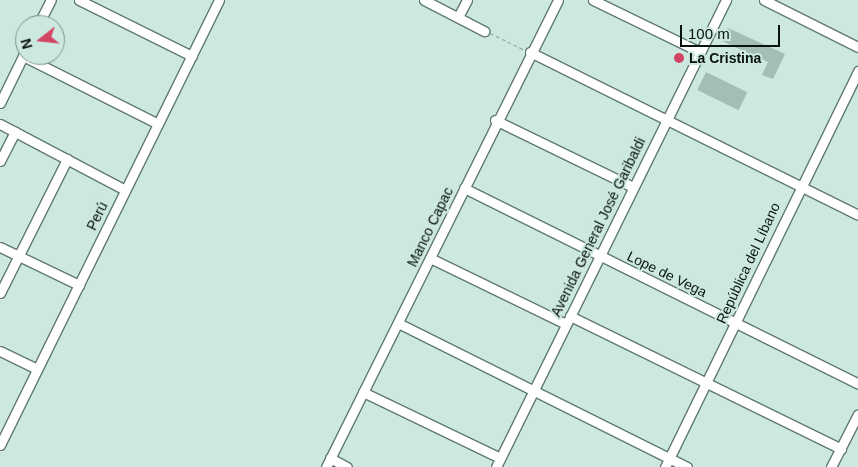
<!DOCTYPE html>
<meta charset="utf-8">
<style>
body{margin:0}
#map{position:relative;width:858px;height:467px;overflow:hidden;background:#cce8df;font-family:Arial,sans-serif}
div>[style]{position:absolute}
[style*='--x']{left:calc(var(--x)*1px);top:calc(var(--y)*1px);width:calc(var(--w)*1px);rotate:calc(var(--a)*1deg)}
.building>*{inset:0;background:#a3beb6;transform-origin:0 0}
.path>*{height:1px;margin-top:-0.5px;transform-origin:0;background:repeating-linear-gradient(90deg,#8aa099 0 4px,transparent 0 6.5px)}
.roads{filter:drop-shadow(1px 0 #607972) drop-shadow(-1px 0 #607972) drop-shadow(0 1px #607972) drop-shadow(0 -1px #607972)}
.minor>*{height:9px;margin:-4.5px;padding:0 4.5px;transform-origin:4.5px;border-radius:4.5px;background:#fff}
.dots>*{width:14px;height:14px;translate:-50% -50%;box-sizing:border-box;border:2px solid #cce8df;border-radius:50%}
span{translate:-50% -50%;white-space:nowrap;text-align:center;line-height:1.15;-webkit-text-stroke:4px #cce8df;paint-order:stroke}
.poi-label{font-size:14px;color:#0a1311;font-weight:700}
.left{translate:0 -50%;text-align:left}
.street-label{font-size:14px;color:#0a1311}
.north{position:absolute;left:15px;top:15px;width:50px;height:50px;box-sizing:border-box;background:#cce8df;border:1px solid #7e938d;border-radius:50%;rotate:254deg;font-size:14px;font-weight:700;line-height:20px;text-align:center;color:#0a1311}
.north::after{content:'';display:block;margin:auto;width:18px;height:22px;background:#d44564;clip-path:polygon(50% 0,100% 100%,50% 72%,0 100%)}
.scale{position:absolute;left:680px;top:25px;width:100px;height:22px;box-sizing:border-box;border:2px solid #0a1311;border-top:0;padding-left:6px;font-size:15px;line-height:18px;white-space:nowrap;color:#0a1311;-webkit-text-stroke:4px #cce8df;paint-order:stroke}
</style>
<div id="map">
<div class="building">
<i style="clip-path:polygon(728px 28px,785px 54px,773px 79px,762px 75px,768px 62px,722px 41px)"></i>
<i style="left:706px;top:72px;width:46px;height:20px;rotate:26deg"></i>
</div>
<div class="path">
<i style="--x:490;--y:33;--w:37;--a:26"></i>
</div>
<div class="roads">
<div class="minor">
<i style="--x:79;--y:0;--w:126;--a:26.4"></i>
<i style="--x:424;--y:0;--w:68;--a:27.3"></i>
<i style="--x:593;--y:0;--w:119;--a:25.9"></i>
<i style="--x:764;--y:0;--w:105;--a:26.6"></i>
<i style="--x:458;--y:17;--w:19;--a:-62"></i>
<i style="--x:38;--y:25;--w:28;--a:-63"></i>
<i style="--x:530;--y:52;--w:366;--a:26.4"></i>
<i style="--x:23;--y:56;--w:151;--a:26.7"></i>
<i style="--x:0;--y:103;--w:57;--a:-63.9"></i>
<i style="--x:495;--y:120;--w:153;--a:25.9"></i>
<i style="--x:0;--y:124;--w:141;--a:27.8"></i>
<i style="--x:0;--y:161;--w:33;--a:-63"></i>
<i style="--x:464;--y:188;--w:440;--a:26.4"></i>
<i style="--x:0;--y:247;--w:88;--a:25.7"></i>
<i style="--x:430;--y:258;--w:151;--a:25.9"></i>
<i style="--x:0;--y:293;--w:150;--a:-63.4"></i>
<i style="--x:570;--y:316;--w:302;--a:26.1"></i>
<i style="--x:398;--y:323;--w:323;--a:26.5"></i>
<i style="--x:0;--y:351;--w:41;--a:25.9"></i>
<i style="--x:363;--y:392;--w:152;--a:25.7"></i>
<i style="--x:0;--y:445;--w:496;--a:-63.8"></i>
<i style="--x:330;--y:458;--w:19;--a:28"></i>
<i style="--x:326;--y:467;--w:521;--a:-63.58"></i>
<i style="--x:496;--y:467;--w:521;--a:-63.78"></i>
<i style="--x:665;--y:467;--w:441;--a:-64"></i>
<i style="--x:831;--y:467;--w:59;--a:-63"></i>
</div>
</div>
<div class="dots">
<i style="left:679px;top:58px;background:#d44564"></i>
</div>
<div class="poi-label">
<span class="left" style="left:689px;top:58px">La Cristina</span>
</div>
<div class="street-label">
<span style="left:97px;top:216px;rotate:-64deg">Perú</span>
<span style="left:430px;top:227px;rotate:-64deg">Manco Capac</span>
<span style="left:598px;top:227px;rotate:-64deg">Avenida General José Garibaldi</span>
<span style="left:748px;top:263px;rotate:-65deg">República del Líbano</span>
<span style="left:667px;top:274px;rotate:26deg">Lope de Vega</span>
</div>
<div class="north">N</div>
<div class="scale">100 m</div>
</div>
